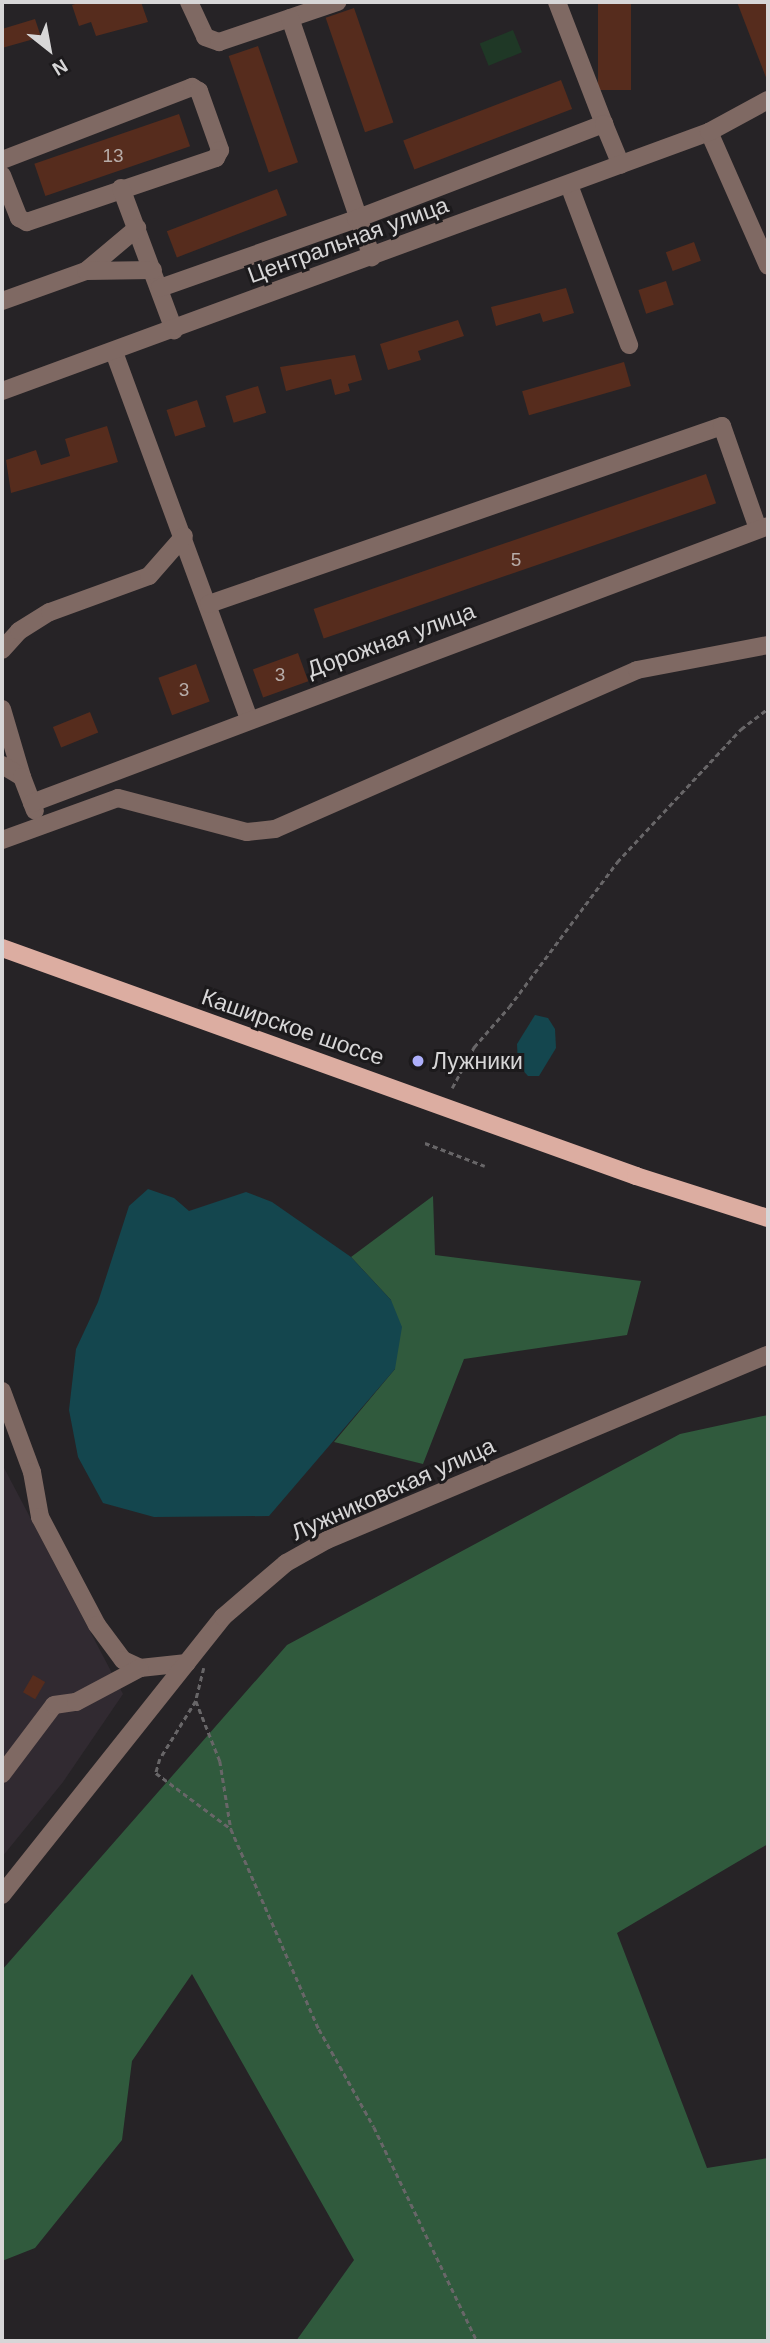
<!DOCTYPE html>
<meta charset="utf-8">
<style>
body{margin:0}
#map{position:relative;width:770px;height:2343px;overflow:hidden;background:#262326;font-family:Helvetica,sans-serif}
div>[style]{position:absolute}
[style*='--x']{left:calc(var(--x)*1px);top:calc(var(--y)*1px);width:calc(var(--w)*1px);rotate:calc(var(--a)*1deg)}
.built>*{inset:0;background:#312a31}
.green>*{inset:0;background:#1f3826;transform-origin:0 0}
.forest>*{inset:0;background:#305a3d}
.water>*{inset:0;background:#14464e}
.building>*{inset:0;background:#562c1d;transform-origin:0 0}
.path>*{height:2.5px;margin-top:-1.25px;transform-origin:0;background:repeating-linear-gradient(90deg,#686668 0 5px,transparent 0 8.5px)}
.minor>*{height:18px;margin:-9px;padding:0 9px;transform-origin:9px;border-radius:9px;background:#7f6963}
.major>*{height:18px;margin:-9px;padding:0 9px;transform-origin:9px;border-radius:9px;background:#dcada1}
.dots>*{width:19px;height:19px;translate:-50% -50%;box-sizing:border-box;border:4px solid #1c1a1c;border-radius:50%}
span{translate:-50% -50%;white-space:nowrap;text-align:center;line-height:1.15;-webkit-text-stroke:6px #1c1a1c;paint-order:stroke}
.number-label{font-size:19px;color:#b7aca8}
.number-label span{-webkit-text-stroke-width:0}
.street-label{font-size:23px;color:#d7d6d7}
.poi-label{font-size:23px;color:#d7d6d7}
.left{translate:0 -50%;text-align:left}
.frame{position:absolute;inset:0;border:4px solid #d7d6d7;pointer-events:none}
.north{position:absolute;left:14px;top:14px;width:70px;height:70px;-webkit-text-stroke:5px #1c1a1c;paint-order:stroke;rotate:149deg;font-size:19px;font-weight:700;line-height:28px;text-align:center;color:#d7d6d7}
.north::after{content:'';display:block;margin:auto;width:24px;height:32px;background:#d7d6d7;clip-path:polygon(50% 0,100% 100%,50% 72%,0 100%)}
</style>
<div id="map">
<div class="built">
<i style="clip-path:polygon(2px 1464px,123px 1694px,63px 1782px,2px 1857px)"></i>
</div>
<div class="green">
<i style="left:513px;top:30px;width:24px;height:36px;rotate:68deg"></i>
</div>
<div class="forest">
<i style="clip-path:polygon(433px 1196px,435px 1255px,641px 1281px,627px 1335px,464px 1359px,423px 1464px,334px 1442px,395px 1369px,391px 1300px,351px 1257px)"></i>
<i style="clip-path:polygon(768px 1415px,768px 1844px,617px 1933px,707px 2168px,768px 2158px,768px 2341px,296px 2341px,354px 2260px,192px 1974px,132px 2061px,122px 2140px,35px 2248px,2px 2261px,2px 1970px,287px 1645px,680px 1434px)"></i>
</div>
<div class="water">
<i style="clip-path:polygon(535px 1015px,548px 1018px,555px 1029px,556px 1048px,539px 1076px,528px 1076px,518px 1065px,517px 1044px)"></i>
<i style="clip-path:polygon(148px 1189px,174px 1198px,189px 1211px,246px 1192px,272px 1202px,351px 1257px,391px 1300px,402px 1327px,395px 1369px,269px 1516px,154px 1517px,103px 1503px,78px 1457px,69px 1410px,76px 1349px,98px 1302px,129px 1206px)"></i>
</div>
<div class="building">
<i style="clip-path:polygon(82px 2px,141px 2px,148px 22px,96px 36px,91px 22px,79px 26px,72px 5px)"></i>
<i style="left:598px;top:2px;width:33px;height:88px"></i>
<i style="clip-path:polygon(737px 2px,768px 2px,768px 80px,767px 80px)"></i>
<i style="left:354px;top:8px;width:121px;height:30px;rotate:71deg"></i>
<i style="clip-path:polygon(35px 19px,41px 37px,2px 48px,2px 29px)"></i>
<i style="left:258px;top:46px;width:123px;height:31px;rotate:71deg"></i>
<i style="left:561px;top:80px;width:31px;height:169px;rotate:69deg"></i>
<i style="left:179px;top:114px;width:34px;height:153px;rotate:71deg"></i>
<i style="left:277px;top:189px;width:28px;height:118px;rotate:69deg"></i>
<i style="left:694px;top:242px;width:20px;height:30px;rotate:70deg"></i>
<i style="left:666px;top:281px;width:25px;height:29px;rotate:72deg"></i>
<i style="clip-path:polygon(566px 288px,574px 313px,543px 322px,540px 313px,496px 326px,491px 307px)"></i>
<i style="clip-path:polygon(458px 320px,464px 336px,418px 351px,421px 360px,388px 370px,380px 344px)"></i>
<i style="clip-path:polygon(355px 355px,362px 380px,348px 384px,350px 391px,335px 395px,331px 379px,286px 391px,280px 367px)"></i>
<i style="left:624px;top:362px;width:25px;height:106px;rotate:74deg"></i>
<i style="left:258px;top:386px;width:28px;height:34px;rotate:73deg"></i>
<i style="left:197px;top:400px;width:28px;height:32px;rotate:72deg"></i>
<i style="clip-path:polygon(107px 426px,118px 462px,11px 493px,6px 460px,36px 450px,41px 465px,70px 456px,65px 439px)"></i>
<i style="left:706px;top:474px;width:31px;height:415px;rotate:71deg"></i>
<i style="left:298px;top:653px;width:30px;height:48px;rotate:70deg"></i>
<i style="left:196px;top:664px;width:40px;height:40px;rotate:70deg"></i>
<i style="left:90px;top:712px;width:22px;height:40px;rotate:68deg"></i>
<i style="left:33px;top:1675px;width:14px;height:20px;rotate:30deg"></i>
</div>
<div class="path">
<i style="--x:452;--y:1088;--w:47;--a:-61.8"></i>
<i style="--x:474;--y:1047;--w:53;--a:-48.8"></i>
<i style="--x:509;--y:1007;--w:181;--a:-53.3"></i>
<i style="--x:617;--y:862;--w:182;--a:-47"></i>
<i style="--x:741;--y:729;--w:34;--a:-37"></i>
<i style="--x:425;--y:1143;--w:64;--a:21"></i>
<i style="--x:204;--y:1668;--w:34;--a:104"></i>
<i style="--x:196;--y:1701;--w:68;--a:121.8"></i>
<i style="--x:160;--y:1759;--w:15;--a:106"></i>
<i style="--x:156;--y:1773;--w:94;--a:36.7"></i>
<i style="--x:231;--y:1829;--w:219;--a:66.3"></i>
<i style="--x:319;--y:2029;--w:112;--a:60.7"></i>
<i style="--x:374;--y:2127;--w:237;--a:64.3"></i>
<i style="--x:196;--y:1701;--w:65;--a:68.2"></i>
<i style="--x:220;--y:1761;--w:69;--a:80.8"></i>
</div>
<div class="minor">
<i style="--x:189;--y:2;--w:38;--a:65"></i>
<i style="--x:205;--y:37;--w:15;--a:20"></i>
<i style="--x:219;--y:42;--w:125;--a:-18.7"></i>
<i style="--x:557;--y:2;--w:131;--a:68.9"></i>
<i style="--x:290;--y:18;--w:253;--a:71.1"></i>
<i style="--x:709;--y:132;--w:146;--a:66.2"></i>
<i style="--x:2;--y:160;--w:204;--a:-21"></i>
<i style="--x:192;--y:87;--w:8;--a:30"></i>
<i style="--x:199;--y:91;--w:63;--a:70.4"></i>
<i style="--x:220;--y:150;--w:9;--a:117"></i>
<i style="--x:216;--y:158;--w:200;--a:161.3"></i>
<i style="--x:27;--y:222;--w:9;--a:-153"></i>
<i style="--x:19;--y:218;--w:46;--a:-111.6"></i>
<i style="--x:569;--y:185;--w:171;--a:69.4"></i>
<i style="--x:121;--y:188;--w:152;--a:69.5"></i>
<i style="--x:86;--y:271;--w:67;--a:-40.1"></i>
<i style="--x:160;--y:288;--w:208;--a:-19.4"></i>
<i style="--x:356;--y:219;--w:266;--a:-21"></i>
<i style="--x:604;--y:124;--w:44;--a:67.5"></i>
<i style="--x:2;--y:301;--w:89;--a:-19.7"></i>
<i style="--x:86;--y:271;--w:67;--a:-0.9"></i>
<i style="--x:114;--y:352;--w:391;--a:69.8"></i>
<i style="--x:2;--y:391;--w:753;--a:-20.12"></i>
<i style="--x:709;--y:132;--w:67;--a:-28.5"></i>
<i style="--x:209;--y:604;--w:543;--a:-19.14"></i>
<i style="--x:722;--y:426;--w:109;--a:70.7"></i>
<i style="--x:2;--y:650;--w:25;--a:-48"></i>
<i style="--x:19;--y:631;--w:36;--a:-32"></i>
<i style="--x:50;--y:612;--w:105;--a:-20"></i>
<i style="--x:149;--y:576;--w:53;--a:-48.8"></i>
<i style="--x:2;--y:709;--w:71;--a:73.6"></i>
<i style="--x:2;--y:765;--w:23;--a:31"></i>
<i style="--x:22;--y:777;--w:36;--a:69"></i>
<i style="--x:32;--y:803;--w:786;--a:-20.62"></i>
<i style="--x:2;--y:840;--w:123;--a:-19.9"></i>
<i style="--x:118;--y:798;--w:133;--a:14.8"></i>
<i style="--x:247;--y:832;--w:28;--a:-6"></i>
<i style="--x:275;--y:829;--w:395;--a:-23.7"></i>
<i style="--x:637;--y:670;--w:133;--a:-10.8"></i>
<i style="--x:2;--y:1391;--w:86;--a:69.7"></i>
<i style="--x:32;--y:1472;--w:46;--a:79.9"></i>
<i style="--x:40;--y:1517;--w:122;--a:62.2"></i>
<i style="--x:97;--y:1625;--w:44;--a:53.4"></i>
<i style="--x:123;--y:1660;--w:19;--a:25"></i>
<i style="--x:140;--y:1668;--w:47;--a:-6.1"></i>
<i style="--x:2;--y:1774;--w:86;--a:-53"></i>
<i style="--x:54;--y:1705;--w:22;--a:-8"></i>
<i style="--x:76;--y:1702;--w:72;--a:-28"></i>
<i style="--x:2;--y:1895;--w:355;--a:-51.5"></i>
<i style="--x:223;--y:1617;--w:83;--a:-40.6"></i>
<i style="--x:286;--y:1563;--w:47;--a:-29.3"></i>
<i style="--x:327;--y:1540;--w:478;--a:-22.8"></i>
</div>
<div class="major">
<i style="--x:2;--y:948;--w:674;--a:19.78"></i>
<i style="--x:636;--y:1176;--w:139;--a:17.7"></i>
</div>
<div class="dots">
<i style="left:418px;top:1061px;background:#adaffb"></i>
</div>
<div class="number-label">
<span style="left:113px;top:156px">13</span>
<span style="left:516px;top:560px">5</span>
<span style="left:280px;top:675px">3</span>
<span style="left:184px;top:690px">3</span>
</div>
<div class="street-label">
<span style="left:348px;top:240px;rotate:-20deg">Центральная улица</span>
<span style="left:391px;top:640px;rotate:-20deg">Дорожная улица</span>
<span style="left:293px;top:1027px;rotate:19deg">Каширское шоссе</span>
<span style="left:393px;top:1489px;rotate:-24deg">Лужниковская улица</span>
</div>
<div class="poi-label">
<span class="left" style="left:432px;top:1061px">Лужники</span>
</div>
<div class="frame"></div>
<div class="north">N</div>
</div>
